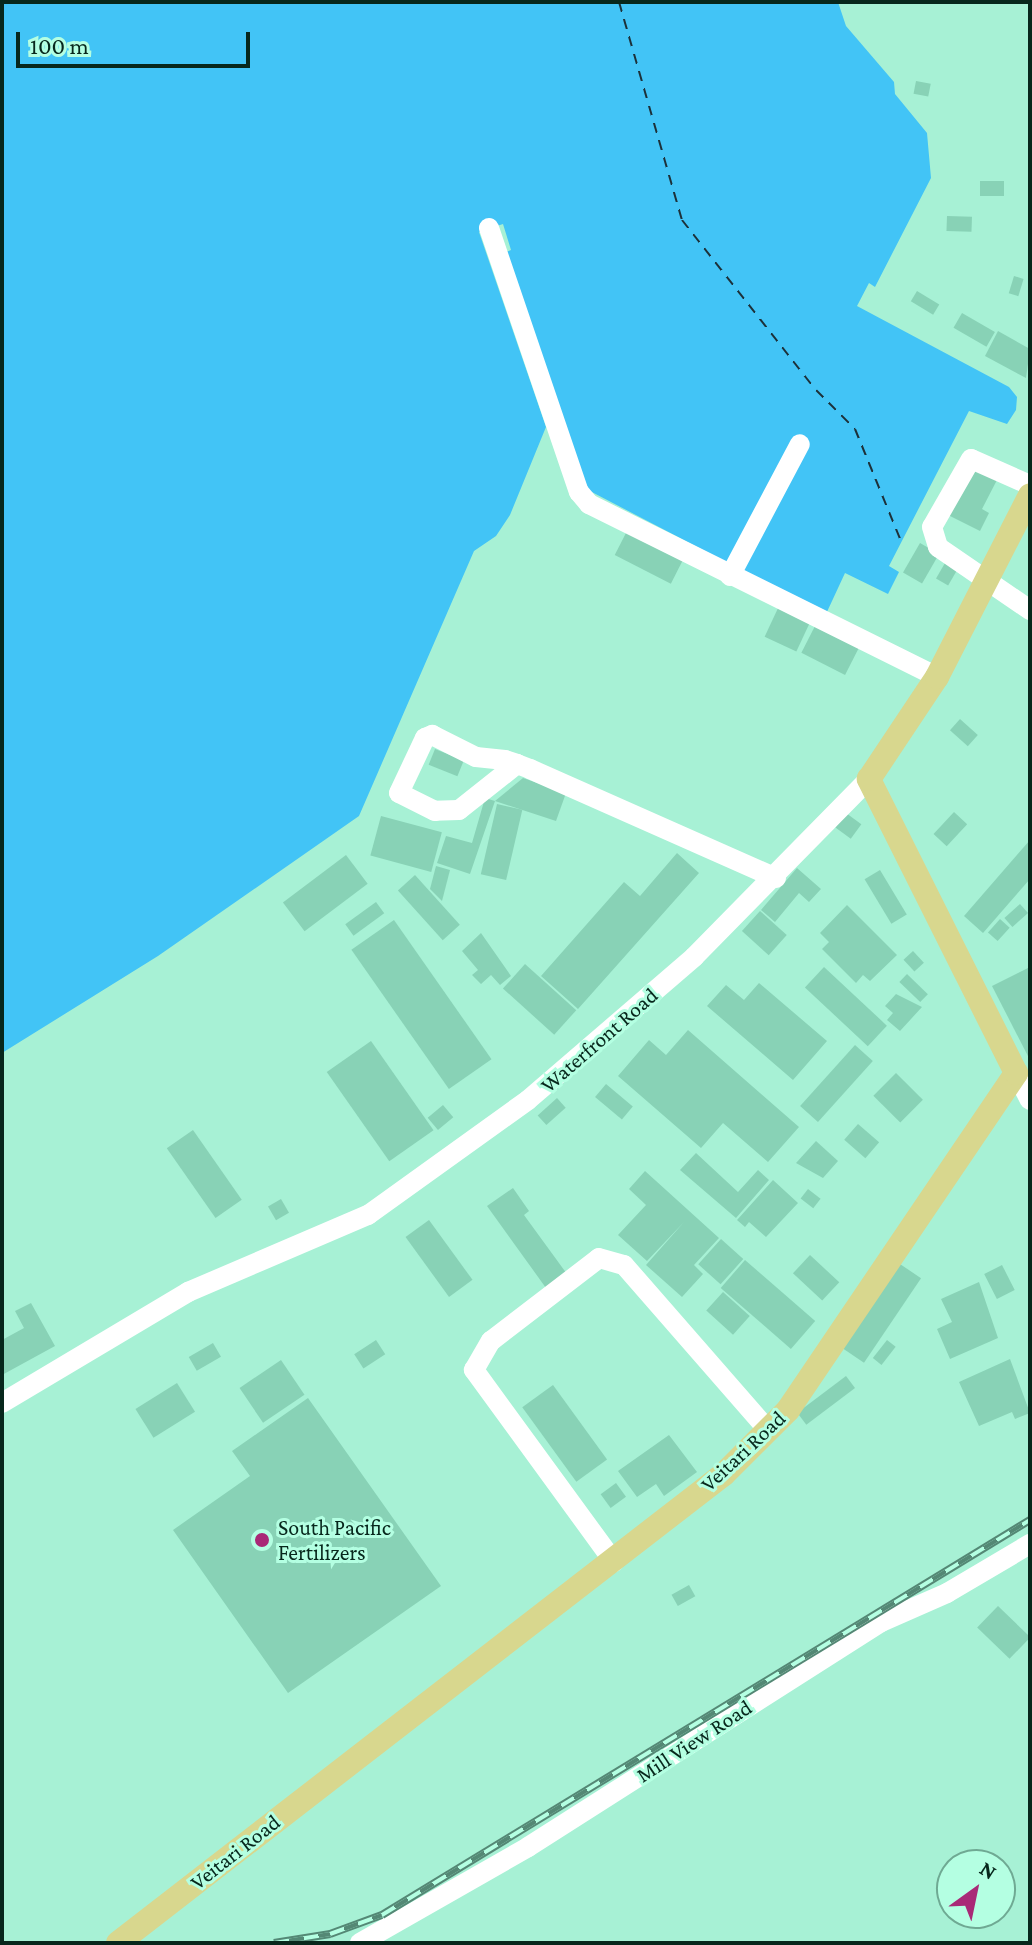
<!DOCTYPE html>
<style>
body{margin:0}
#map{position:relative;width:1032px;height:1945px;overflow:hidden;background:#a7f1d5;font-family:"Crimson Pro",serif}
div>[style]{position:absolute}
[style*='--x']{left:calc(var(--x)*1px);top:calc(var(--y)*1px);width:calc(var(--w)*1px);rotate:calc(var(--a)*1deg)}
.water>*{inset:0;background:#42c4f6}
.ferry>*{height:2px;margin-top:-1px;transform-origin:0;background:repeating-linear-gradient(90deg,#1c313a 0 10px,transparent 0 18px)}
.building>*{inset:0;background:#88d2b6;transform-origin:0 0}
.minor>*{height:20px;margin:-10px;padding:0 10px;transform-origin:10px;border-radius:10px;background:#fff}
.major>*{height:24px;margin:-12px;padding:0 12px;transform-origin:12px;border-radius:12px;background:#d8d78e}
.rail>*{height:8px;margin-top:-4px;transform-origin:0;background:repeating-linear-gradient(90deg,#b4ffe2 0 15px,#548875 0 30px);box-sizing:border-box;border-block:2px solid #548875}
.dots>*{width:22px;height:22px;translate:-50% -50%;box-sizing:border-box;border:4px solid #b4ffe2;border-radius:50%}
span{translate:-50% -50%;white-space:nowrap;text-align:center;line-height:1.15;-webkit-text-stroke:6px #b4ffe2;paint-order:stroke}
.street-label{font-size:22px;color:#07271c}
.poi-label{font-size:22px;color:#07271c}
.left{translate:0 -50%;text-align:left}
.frame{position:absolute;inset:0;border:4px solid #07271c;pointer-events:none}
.north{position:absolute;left:936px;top:1849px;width:80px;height:80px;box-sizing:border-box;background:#b4ffe2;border:2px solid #6fa993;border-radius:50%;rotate:33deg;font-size:22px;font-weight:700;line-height:32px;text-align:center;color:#07271c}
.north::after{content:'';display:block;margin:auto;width:28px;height:36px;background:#a92977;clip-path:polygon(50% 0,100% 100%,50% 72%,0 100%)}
.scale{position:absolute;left:16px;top:32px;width:234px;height:36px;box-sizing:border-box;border:4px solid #07271c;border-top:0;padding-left:10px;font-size:24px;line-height:28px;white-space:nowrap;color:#07271c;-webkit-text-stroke:6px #b4ffe2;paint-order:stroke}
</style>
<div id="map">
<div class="water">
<i style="clip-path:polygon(2px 2px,838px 2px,846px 26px,894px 82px,895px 94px,927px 133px,931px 178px,875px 287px,869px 283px,857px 306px,1009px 387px,1017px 397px,1016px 410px,1007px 424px,969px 411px,889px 566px,899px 572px,888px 594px,845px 573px,826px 614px,586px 489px,503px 253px,511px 250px,503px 224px,479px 232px,546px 427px,510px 515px,496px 536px,474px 551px,359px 816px,158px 956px,2px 1053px)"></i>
</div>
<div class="ferry">
<i style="--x:619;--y:2;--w:227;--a:73.9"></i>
<i style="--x:682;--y:220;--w:216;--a:51.8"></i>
<i style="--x:816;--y:390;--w:55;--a:45"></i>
<i style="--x:855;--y:429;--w:121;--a:67.7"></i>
</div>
<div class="building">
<i style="left:916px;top:81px;width:15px;height:13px;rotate:11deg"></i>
<i style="left:980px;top:181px;width:24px;height:15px"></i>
<i style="left:947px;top:216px;width:25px;height:15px;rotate:2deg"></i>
<i style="left:1014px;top:276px;width:10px;height:18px;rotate:17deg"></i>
<i style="left:917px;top:291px;width:26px;height:12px;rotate:31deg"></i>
<i style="left:962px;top:313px;width:38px;height:17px;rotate:30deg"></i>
<i style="clip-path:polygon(998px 331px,1030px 349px,1026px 378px,985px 356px)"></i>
<i style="clip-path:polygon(971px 464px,998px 478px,982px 509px,989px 513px,980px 531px,946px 514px)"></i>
<i style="left:627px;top:531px;width:63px;height:27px;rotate:27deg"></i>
<i style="left:920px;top:543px;width:22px;height:34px;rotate:30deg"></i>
<i style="left:945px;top:563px;width:14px;height:18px;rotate:30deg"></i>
<i style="left:779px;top:606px;width:35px;height:34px;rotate:25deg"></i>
<i style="left:815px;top:626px;width:49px;height:30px;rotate:27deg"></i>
<i style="left:960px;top:719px;width:24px;height:15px;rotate:42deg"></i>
<i style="left:435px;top:749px;width:31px;height:17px;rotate:22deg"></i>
<i style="clip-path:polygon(523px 778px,566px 793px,556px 821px,495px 801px)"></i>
<i style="clip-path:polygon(485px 798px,495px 801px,470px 874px,437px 863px,446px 836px,472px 843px)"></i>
<i style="left:497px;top:804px;width:26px;height:72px;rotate:13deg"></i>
<i style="left:954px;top:812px;width:18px;height:30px;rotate:43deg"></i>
<i style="left:846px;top:813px;width:19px;height:18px;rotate:36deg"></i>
<i style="left:381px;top:816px;width:63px;height:41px;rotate:15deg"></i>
<i style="clip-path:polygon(1030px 840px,1030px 879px,983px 933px,964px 916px)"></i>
<i style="clip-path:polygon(677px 853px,699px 873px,578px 1009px,541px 976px,624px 882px,640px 896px)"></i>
<i style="left:346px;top:855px;width:36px;height:79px;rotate:53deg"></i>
<i style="clip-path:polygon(436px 866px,450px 870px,442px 901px,430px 889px)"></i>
<i style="clip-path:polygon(797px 868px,821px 889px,809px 902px,799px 893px,775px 922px,761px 910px)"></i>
<i style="left:880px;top:870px;width:52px;height:18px;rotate:59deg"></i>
<i style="left:415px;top:875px;width:67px;height:23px;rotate:48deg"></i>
<i style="left:376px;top:902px;width:14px;height:38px;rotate:54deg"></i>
<i style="left:1020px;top:904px;width:12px;height:21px;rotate:48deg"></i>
<i style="clip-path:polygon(847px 905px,897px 955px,870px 981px,863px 975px,856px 983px,822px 949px,829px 942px,820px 933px)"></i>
<i style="left:760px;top:911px;width:36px;height:27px;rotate:42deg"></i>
<i style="left:1000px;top:919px;width:13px;height:18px;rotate:42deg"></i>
<i style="left:394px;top:920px;width:170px;height:52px;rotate:55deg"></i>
<i style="clip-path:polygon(481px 933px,511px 976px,500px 985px,491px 975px,481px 984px,472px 975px,478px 970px,462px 951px)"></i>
<i style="left:913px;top:951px;width:16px;height:13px;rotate:47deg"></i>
<i style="left:525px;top:964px;width:69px;height:33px;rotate:42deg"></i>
<i style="left:824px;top:967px;width:86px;height:28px;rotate:43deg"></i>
<i style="clip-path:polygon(1030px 967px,1030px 1060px,992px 986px)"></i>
<i style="left:907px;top:974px;width:29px;height:11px;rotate:44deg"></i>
<i style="clip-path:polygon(759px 983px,827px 1041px,793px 1080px,707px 1006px,726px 985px,744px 1000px)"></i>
<i style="clip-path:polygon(896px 994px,922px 1007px,900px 1031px,887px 1020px,893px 1013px,885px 1006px)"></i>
<i style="clip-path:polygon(688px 1030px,799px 1127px,768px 1162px,723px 1123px,701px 1148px,618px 1076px,649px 1040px,666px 1055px)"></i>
<i style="left:371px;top:1041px;width:109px;height:54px;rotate:55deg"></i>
<i style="left:855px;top:1045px;width:24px;height:82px;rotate:42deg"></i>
<i style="left:896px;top:1073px;width:38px;height:32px;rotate:45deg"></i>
<i style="left:606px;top:1084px;width:35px;height:17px;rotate:40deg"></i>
<i style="left:557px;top:1098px;width:13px;height:26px;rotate:48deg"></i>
<i style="left:443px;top:1105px;width:16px;height:20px;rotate:50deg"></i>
<i style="left:858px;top:1124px;width:28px;height:21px;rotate:41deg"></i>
<i style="left:193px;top:1130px;width:85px;height:32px;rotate:55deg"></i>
<i style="clip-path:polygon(816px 1141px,838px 1161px,823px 1178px,796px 1163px)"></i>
<i style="clip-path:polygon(696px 1153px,738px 1192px,758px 1170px,769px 1180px,736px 1218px,680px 1170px)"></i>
<i style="clip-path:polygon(645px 1171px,719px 1238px,694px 1265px,703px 1274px,682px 1297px,646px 1265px,684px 1222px,647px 1261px,618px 1235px,646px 1205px,629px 1189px)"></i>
<i style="clip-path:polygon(773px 1180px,798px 1203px,766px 1237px,749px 1222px,745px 1227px,737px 1220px)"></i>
<i style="clip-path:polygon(513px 1188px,529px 1211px,524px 1215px,567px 1274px,546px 1288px,487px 1206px)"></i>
<i style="left:808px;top:1189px;width:16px;height:12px;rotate:38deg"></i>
<i style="left:281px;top:1199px;width:16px;height:15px;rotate:60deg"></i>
<i style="left:429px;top:1220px;width:74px;height:29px;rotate:54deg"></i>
<i style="left:721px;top:1239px;width:30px;height:34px;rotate:42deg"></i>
<i style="left:810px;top:1255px;width:40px;height:25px;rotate:43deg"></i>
<i style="left:745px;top:1260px;width:93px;height:37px;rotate:41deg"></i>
<i style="left:897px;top:1262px;width:29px;height:102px;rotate:34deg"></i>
<i style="left:1002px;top:1265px;width:28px;height:20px;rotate:63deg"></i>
<i style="clip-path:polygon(979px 1282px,998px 1338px,950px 1359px,937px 1329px,952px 1322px,941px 1299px)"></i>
<i style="left:723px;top:1292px;width:36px;height:25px;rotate:42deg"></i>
<i style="clip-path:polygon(31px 1303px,55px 1346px,2px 1375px,2px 1340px,24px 1328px,15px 1311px)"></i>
<i style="left:376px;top:1340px;width:17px;height:26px;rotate:57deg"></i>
<i style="left:887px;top:1340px;width:11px;height:23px;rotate:38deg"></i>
<i style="left:213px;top:1343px;width:16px;height:28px;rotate:60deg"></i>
<i style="clip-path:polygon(1010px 1359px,1030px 1413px,1015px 1419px,1012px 1412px,979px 1426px,959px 1382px)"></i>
<i style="left:281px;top:1360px;width:42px;height:50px;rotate:56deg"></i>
<i style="left:846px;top:1376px;width:15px;height:61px;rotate:53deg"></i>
<i style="left:177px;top:1383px;width:34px;height:49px;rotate:58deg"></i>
<i style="left:553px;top:1385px;width:92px;height:38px;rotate:54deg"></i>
<i style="clip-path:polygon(308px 1398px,441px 1586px,288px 1693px,173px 1530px,250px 1476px,232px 1451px)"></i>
<i style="clip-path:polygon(669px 1435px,697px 1472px,664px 1496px,656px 1484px,637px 1497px,618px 1471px)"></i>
<i style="left:616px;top:1483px;width:17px;height:19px;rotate:54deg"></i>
<i style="left:689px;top:1585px;width:13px;height:20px;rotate:61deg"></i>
<i style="left:998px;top:1606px;width:45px;height:30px;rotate:44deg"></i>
</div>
<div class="minor">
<i style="--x:489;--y:228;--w:279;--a:71.2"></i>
<i style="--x:579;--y:492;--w:16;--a:50"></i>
<i style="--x:589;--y:504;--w:389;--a:26.4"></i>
<i style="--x:1030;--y:485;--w:64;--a:-156.2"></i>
<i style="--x:971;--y:459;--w:78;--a:119.8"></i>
<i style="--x:932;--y:527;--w:21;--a:73"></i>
<i style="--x:938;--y:547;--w:112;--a:34.4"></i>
<i style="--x:730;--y:576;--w:149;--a:-62.1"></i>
<i style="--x:517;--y:764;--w:74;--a:141.6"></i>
<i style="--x:459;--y:810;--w:24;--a:178"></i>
<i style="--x:435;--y:811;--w:40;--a:-153.4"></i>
<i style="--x:399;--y:793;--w:61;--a:-64.7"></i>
<i style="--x:425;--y:738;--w:8;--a:-23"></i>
<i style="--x:432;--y:735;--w:49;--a:26.6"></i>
<i style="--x:476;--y:757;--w:29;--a:6"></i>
<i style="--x:505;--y:760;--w:13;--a:18"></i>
<i style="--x:517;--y:764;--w:14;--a:21"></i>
<i style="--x:530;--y:769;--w:269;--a:23.9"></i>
<i style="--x:1016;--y:1073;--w:30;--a:63"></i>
<i style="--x:2;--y:1403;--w:217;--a:-30.8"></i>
<i style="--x:188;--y:1292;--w:196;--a:-23.2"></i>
<i style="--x:368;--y:1215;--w:197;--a:-35.7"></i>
<i style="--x:528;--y:1100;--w:219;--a:-40.7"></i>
<i style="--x:694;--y:957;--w:250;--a:-45.5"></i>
<i style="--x:614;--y:1562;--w:238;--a:-126.1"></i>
<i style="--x:474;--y:1370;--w:34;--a:-60"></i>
<i style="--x:491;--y:1341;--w:136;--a:-37.5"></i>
<i style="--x:599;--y:1258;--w:26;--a:16"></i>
<i style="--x:624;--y:1265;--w:219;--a:48.9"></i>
<i style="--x:360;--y:1943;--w:193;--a:-29.7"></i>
<i style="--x:528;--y:1847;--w:419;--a:-32.5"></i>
<i style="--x:881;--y:1622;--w:72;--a:-23.7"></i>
<i style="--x:947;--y:1593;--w:96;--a:-30.6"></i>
</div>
<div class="major">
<i style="--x:118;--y:1943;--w:766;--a:-37.74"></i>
<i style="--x:724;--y:1474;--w:91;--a:-45"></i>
<i style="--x:788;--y:1410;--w:407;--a:-55.9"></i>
<i style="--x:1016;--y:1073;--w:329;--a:-116.6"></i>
<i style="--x:869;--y:779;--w:123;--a:-56.3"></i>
<i style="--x:937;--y:677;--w:204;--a:-62.9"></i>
</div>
<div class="rail">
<i style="--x:274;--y:1943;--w:57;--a:-9.1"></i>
<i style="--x:330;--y:1934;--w:55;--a:-20.1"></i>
<i style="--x:382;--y:1915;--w:759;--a:-31.37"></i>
</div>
<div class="dots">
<i style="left:262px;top:1540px;background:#a92977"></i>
</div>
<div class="street-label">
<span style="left:599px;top:1040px;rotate:-41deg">Waterfront Road</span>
<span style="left:743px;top:1451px;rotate:-43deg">Veitari Road</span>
<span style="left:694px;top:1741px;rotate:-33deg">Mill View Road</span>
<span style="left:235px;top:1852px;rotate:-38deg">Veitari Road</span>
</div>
<div class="poi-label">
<span class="left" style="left:278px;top:1540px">South Pacific<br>Fertilizers</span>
</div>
<div class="frame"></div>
<div class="north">N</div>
<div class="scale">100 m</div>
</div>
